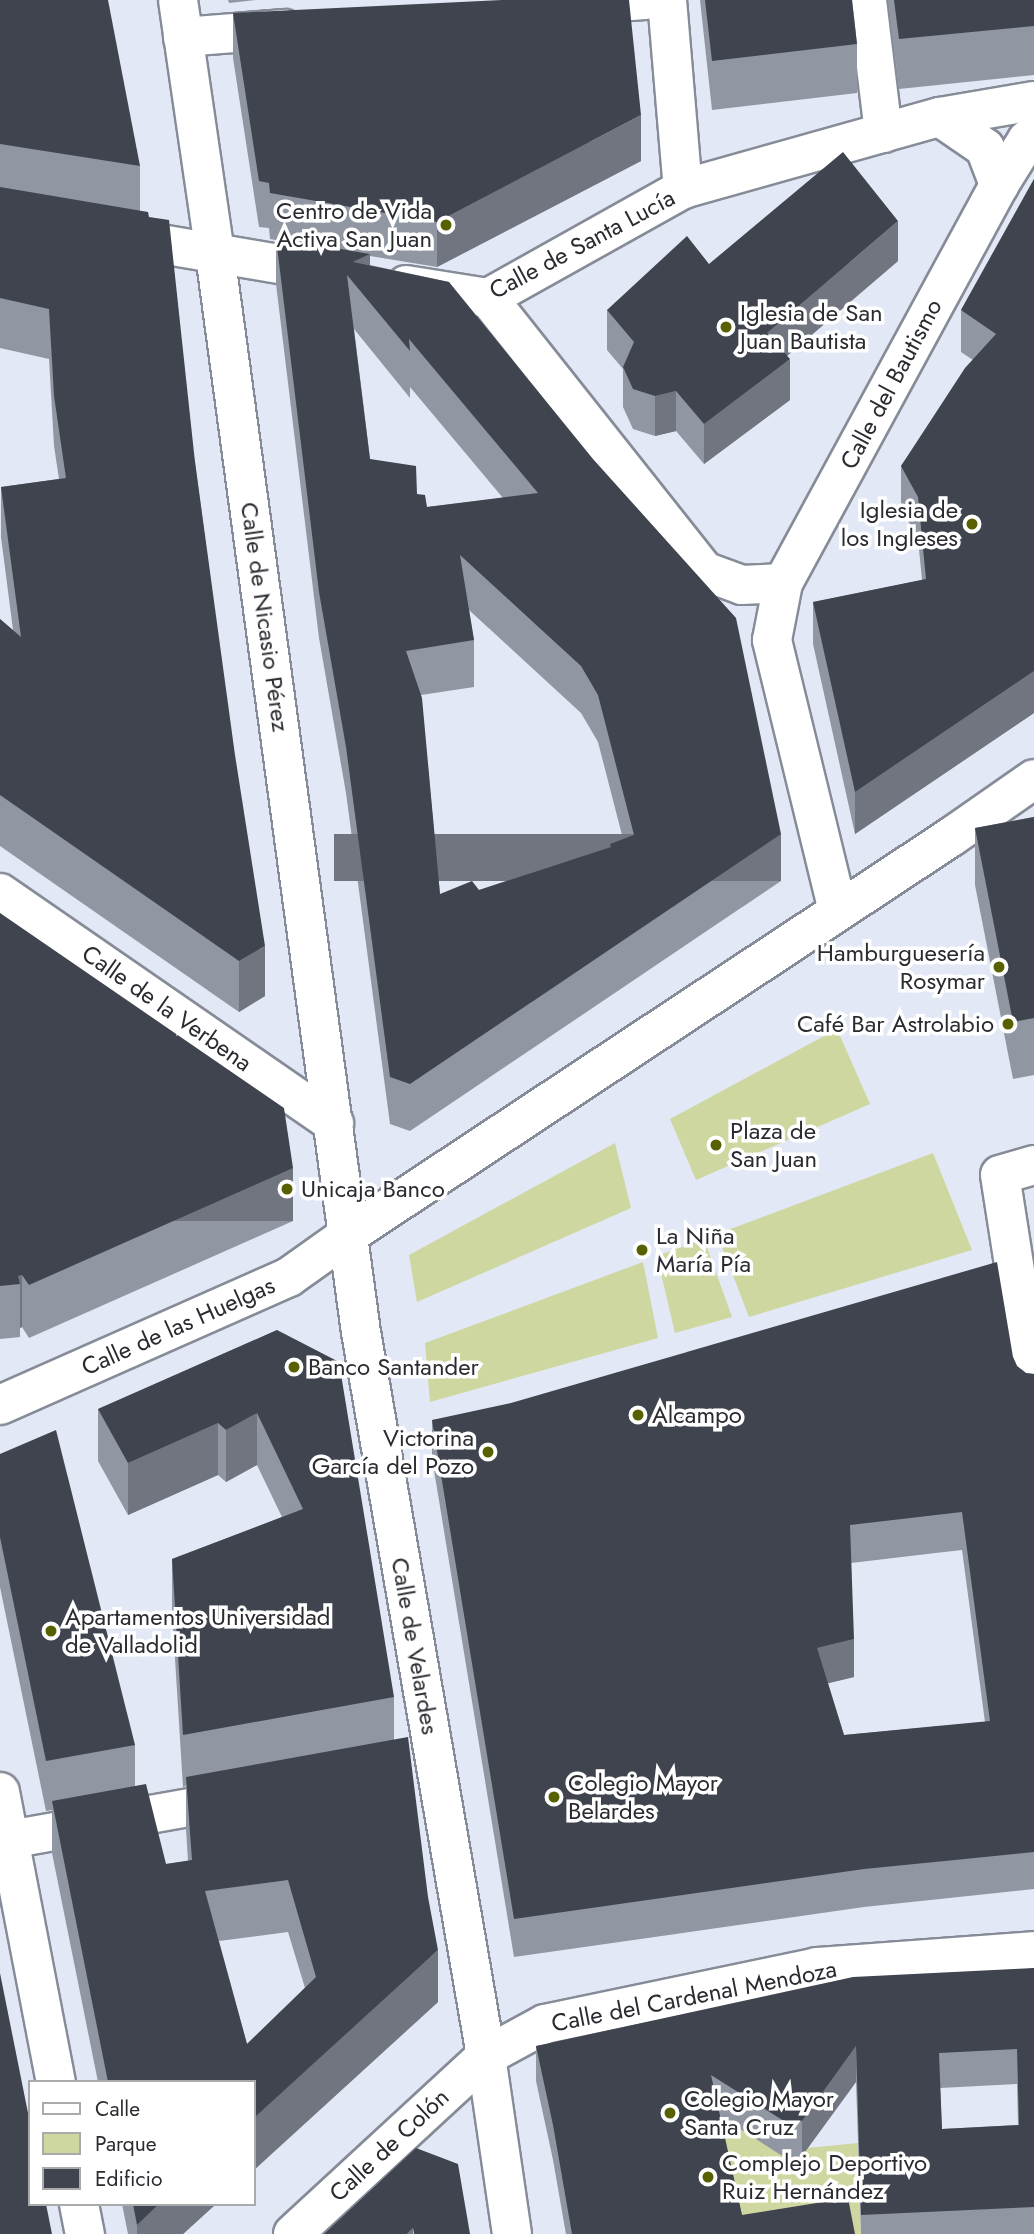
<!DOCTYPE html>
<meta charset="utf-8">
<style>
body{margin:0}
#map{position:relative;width:1034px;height:2234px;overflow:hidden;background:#e2e8f5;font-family:Jost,sans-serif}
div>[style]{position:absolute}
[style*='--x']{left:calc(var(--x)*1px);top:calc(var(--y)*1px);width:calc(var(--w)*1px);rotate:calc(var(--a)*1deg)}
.green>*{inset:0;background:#ced7a0}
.roads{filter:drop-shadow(2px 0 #868c97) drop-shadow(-2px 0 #868c97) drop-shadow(0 2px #868c97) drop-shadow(0 -2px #868c97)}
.pedestrian>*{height:37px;margin:-18.5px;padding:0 18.5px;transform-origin:18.5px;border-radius:18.5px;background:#fff}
.minor>*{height:38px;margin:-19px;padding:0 19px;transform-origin:19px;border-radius:19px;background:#fff}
.tertiary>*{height:38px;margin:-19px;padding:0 19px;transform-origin:19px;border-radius:19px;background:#fff}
.wall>*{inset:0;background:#9096a2}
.shaded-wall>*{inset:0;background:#707580;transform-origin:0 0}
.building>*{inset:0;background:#3f444e}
.dots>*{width:19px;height:19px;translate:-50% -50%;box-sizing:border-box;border:4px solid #fff;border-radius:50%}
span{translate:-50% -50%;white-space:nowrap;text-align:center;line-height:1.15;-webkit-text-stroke:7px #fff;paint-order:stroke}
.poi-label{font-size:24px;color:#292b30}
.right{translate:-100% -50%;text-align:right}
.left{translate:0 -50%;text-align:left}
.street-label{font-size:24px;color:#292b30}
.legend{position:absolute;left:28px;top:2080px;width:228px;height:126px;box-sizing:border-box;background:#fff;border:2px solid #a9aaac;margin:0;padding:9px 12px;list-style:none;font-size:21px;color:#292b30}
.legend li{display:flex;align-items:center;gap:14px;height:35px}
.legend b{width:35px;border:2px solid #a9aaac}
</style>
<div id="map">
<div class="green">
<i style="clip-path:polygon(837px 1029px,870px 1104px,696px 1180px,670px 1119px)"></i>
<i style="clip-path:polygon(615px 1143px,631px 1208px,417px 1302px,409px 1255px)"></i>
<i style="clip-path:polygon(933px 1153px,972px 1250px,749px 1317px,717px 1234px)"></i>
<i style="clip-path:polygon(704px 1239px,732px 1317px,675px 1333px,657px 1256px)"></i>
<i style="clip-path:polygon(643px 1262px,658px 1338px,430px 1402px,425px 1343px)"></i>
<i style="clip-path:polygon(770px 2120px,807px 2148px,858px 2143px,861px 2234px,566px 2234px,555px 2168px,620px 2156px)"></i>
</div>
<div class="roads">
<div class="pedestrian">
<i style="--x:867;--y:0;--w:134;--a:83.1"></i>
<i style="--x:9;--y:1839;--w:229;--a:-10.1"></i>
</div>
<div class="minor">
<i style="--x:178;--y:0;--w:257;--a:81.7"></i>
<i style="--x:215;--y:254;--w:1088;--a:82.29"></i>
<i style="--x:361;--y:1332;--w:735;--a:80.2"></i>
<i style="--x:486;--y:2056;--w:180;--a:81.7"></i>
<i style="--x:667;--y:0;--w:190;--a:85.2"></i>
<i style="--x:579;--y:5;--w:67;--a:-4.3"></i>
<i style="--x:183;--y:37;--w:102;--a:-4.5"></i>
<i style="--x:940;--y:117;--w:55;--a:34.6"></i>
<i style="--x:985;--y:148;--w:40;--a:69"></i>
<i style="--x:119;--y:237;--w:209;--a:9.6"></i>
<i style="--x:406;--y:285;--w:83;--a:9"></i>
<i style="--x:488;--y:298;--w:223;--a:-29.2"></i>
<i style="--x:683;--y:189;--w:267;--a:-15.7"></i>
<i style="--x:940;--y:117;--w:95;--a:-9.7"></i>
<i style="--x:488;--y:298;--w:348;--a:51.6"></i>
<i style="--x:704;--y:571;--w:40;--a:20.2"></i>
<i style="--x:742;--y:585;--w:41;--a:-2.8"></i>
<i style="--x:0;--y:893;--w:406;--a:34.6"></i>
<i style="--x:838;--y:911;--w:279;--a:-103.7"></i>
<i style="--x:772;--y:640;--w:58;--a:-79.1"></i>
<i style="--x:783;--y:583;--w:453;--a:-61.5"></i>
<i style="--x:999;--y:185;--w:53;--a:-58.1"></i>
<i style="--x:1027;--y:140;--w:9;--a:-36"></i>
<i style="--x:1034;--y:1165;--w:35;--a:164"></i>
<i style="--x:1000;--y:1175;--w:219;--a:81.1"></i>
<i style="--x:0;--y:1792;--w:295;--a:79.1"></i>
<i style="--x:79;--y:2204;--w:31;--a:79"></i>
</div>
<div class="tertiary">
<i style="--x:0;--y:1405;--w:316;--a:-23.9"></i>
<i style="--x:289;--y:1277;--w:72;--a:-35.4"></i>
<i style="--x:348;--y:1235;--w:723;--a:-33.43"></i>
<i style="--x:951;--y:837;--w:101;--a:-34.9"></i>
<i style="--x:293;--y:2234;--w:263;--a:-42.7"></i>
<i style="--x:486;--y:2056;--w:67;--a:-28.5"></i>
<i style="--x:545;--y:2024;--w:278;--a:-11.8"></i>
<i style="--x:817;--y:1967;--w:218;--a:-4.2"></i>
</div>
</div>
<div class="wall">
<i style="clip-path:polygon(0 0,140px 166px,140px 211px,195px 462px,265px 996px,239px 1012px,0 846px,0 619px,13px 630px,1px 537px,1px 487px,59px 479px,54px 446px,49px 359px,0 348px)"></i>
<i style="clip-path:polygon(228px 0,257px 0,229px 3px)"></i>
<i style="clip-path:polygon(700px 0,852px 0,857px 44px,857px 93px,712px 110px)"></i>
<i style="clip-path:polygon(888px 0,1034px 0,1034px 75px,899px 89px)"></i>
<i style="clip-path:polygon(evenodd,233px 13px,641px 161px,437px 267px,370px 256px,370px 265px,449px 282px,781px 881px,410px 1131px,390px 1124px,346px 793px,319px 638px,276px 284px,276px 240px,270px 239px,269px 228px,259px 227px,233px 58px,233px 13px,354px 329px,410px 398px,410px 387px,503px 498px,427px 507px,417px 494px,370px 459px,354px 329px,233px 13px,469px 610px,581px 713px,598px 742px,623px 839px,610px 844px,610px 847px,479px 890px,440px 894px,421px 695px,474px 687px,474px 640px,469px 610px)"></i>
<i style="clip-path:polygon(1034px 179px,1034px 713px,855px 834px,813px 644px,813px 602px,922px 580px,918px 539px,901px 508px,901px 466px,973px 360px,961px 352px,961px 310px)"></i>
<i style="clip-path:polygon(898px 261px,787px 356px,790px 400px,704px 464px,676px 431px,655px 436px,633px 429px,623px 407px,623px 369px,607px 350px,607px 310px,709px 264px)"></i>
<i style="clip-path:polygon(1034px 817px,1034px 1075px,1013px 1079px,975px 885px,975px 828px)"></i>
<i style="clip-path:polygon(0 913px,293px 1221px,29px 1338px,22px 1327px,20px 1328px,20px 1337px,0 1339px)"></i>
<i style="clip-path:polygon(evenodd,277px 1330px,394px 1697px,394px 1740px,438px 2002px,254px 2170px,254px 2082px,98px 2082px,52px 1853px,52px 1810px,46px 1811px,0 1587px,0 1454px,135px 1745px,135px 1786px,166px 1864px,188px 1861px,186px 1829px,186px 1786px,183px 1787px,172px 1611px,172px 1559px,282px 1517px,257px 1465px,226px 1482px,218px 1475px,128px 1515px,98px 1461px,98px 1409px,277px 1330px,288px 1932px,305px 1988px,247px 2044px,219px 1941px,288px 1932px)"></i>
<i style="clip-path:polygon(evenodd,1013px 1357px,1017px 1366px,1026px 1373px,1034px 1374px,1034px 1889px,864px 1907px,514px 1957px,432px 1458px,432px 1420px,1013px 1357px,962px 1550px,985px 1722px,844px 1735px,828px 1683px,854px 1677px,851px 1563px,962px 1550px)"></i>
<i style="clip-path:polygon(evenodd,1034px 1968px,1034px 2234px,861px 2234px,856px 2082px,802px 2156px,787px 2159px,720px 2116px,742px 2215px,855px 2234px,566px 2234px,553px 2160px,536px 2081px,536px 2046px,1034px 1968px,1017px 2084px,1018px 2125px,942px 2129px,940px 2088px,1017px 2084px)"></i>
<i style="clip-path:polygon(122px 2204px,216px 2204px,183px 2234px,128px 2234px)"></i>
</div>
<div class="shaded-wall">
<i style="clip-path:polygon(641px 115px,641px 161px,437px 267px,437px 222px)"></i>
<i style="clip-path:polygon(898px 221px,898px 261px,767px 373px,767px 333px)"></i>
<i style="clip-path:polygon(370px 254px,370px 300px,353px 262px)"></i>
<i style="clip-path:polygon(790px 359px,790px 400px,704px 464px,704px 424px)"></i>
<i style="clip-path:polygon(676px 391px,676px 431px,655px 436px,655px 396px)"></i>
<i style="clip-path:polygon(1034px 671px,1034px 713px,855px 834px,855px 792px)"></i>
<i style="left:781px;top:834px;width:47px;height:447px;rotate:90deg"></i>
<i style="clip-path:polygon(265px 946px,265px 996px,239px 1012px,239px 961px)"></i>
<i style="left:293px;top:1168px;width:53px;height:289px;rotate:90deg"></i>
<i style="clip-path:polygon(22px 1275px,22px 1327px,20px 1328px,20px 1284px,18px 1276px)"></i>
<i style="clip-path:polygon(257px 1413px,257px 1465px,226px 1482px,226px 1430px)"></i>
<i style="clip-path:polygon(218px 1423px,218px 1475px,128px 1515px,128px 1463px)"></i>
<i style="clip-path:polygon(854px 1639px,854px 1677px,817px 1686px,817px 1648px)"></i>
<i style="clip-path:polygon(438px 1950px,438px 2002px,254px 2170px,254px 2118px)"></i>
<i style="clip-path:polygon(856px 2046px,856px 2082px,802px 2156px,802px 2121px)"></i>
<i style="clip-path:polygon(159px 2204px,216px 2204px,183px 2234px,137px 2234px,137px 2225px)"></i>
<i style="clip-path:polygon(413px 2228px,413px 2234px,407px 2234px)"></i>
</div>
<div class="building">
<i style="clip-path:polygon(0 0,108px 0,140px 166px,0 144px)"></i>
<i style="clip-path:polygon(502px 0,629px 0,641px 115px,437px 222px,270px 193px,269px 183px,259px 181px,233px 13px)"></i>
<i style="clip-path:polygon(705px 0,852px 0,857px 44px,712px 61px)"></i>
<i style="clip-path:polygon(894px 0,1034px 0,1034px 26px,899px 39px)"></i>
<i style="clip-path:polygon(843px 152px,898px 221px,767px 333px,790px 359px,704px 424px,676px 391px,655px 396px,633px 389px,623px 367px,634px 342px,607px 310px,687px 236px,709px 264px)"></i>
<i style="clip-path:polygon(1034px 179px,1034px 671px,855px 792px,813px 602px,926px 579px,918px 497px,901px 466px,965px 368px,996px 334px,961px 310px)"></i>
<i style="clip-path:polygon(0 187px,148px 212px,149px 217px,169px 220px,195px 462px,235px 755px,265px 946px,239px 961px,0 795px,0 619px,21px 637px,1px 487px,66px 478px,54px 396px,49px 309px,0 298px)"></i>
<i style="clip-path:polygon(evenodd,276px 238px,370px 254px,353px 262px,449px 282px,593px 459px,736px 618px,781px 834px,410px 1084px,390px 1077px,346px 747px,319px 592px,276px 238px,347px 275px,410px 351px,409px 339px,538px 493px,427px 507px,425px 495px,417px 494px,416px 466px,370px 459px,347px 275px,276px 238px,460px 555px,581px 666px,598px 695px,634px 835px,610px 844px,611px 847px,479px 890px,472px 881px,440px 894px,422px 698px,406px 651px,474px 640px,460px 555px)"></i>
<i style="clip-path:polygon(1034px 817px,1034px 1018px,1013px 1022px,975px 828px)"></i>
<i style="clip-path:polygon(0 913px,284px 1108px,293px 1168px,29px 1285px,22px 1275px,18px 1276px,20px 1284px,0 1286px)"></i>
<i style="clip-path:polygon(evenodd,997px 1262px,1013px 1357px,1017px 1366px,1026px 1373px,1034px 1374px,1034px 1852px,864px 1869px,514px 1919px,432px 1420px,511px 1403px,997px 1262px,962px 1512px,990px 1721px,844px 1735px,817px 1648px,854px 1639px,850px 1525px,962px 1512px)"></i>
<i style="clip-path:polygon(277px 1330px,339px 1362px,394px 1697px,183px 1735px,172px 1559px,303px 1509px,257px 1413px,226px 1430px,218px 1423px,128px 1463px,98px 1409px)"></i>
<i style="clip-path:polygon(56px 1430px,135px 1745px,46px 1761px,0 1537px,0 1454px)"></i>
<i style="clip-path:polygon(evenodd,408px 1737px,428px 1897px,438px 1950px,254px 2118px,254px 2082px,108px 2082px,52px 1801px,146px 1784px,166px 1864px,192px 1860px,186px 1777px,408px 1737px,288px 1880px,316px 1977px,247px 2044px,205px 1891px,288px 1880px)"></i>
<i style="clip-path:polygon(evenodd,1034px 1968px,1034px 2207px,861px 2215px,856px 2046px,802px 2121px,787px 2123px,711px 2075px,742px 2215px,848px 2198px,855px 2234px,572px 2234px,553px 2125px,536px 2046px,853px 1977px,1034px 1968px,1017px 2049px,1019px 2125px,942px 2129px,939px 2053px,1017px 2049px)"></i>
<i style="clip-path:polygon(0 1973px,30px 2123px,30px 2204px,46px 2204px,52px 2234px,0 2234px)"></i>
<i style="clip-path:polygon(416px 2148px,458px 2164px,470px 2234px,414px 2234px,413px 2228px,407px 2234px,324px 2234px)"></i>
<i style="clip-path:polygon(133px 2204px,159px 2204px,137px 2225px)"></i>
</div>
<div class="dots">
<i style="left:446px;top:225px;background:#586100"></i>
<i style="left:726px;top:327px;background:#586100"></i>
<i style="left:972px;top:524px;background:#586100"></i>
<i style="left:999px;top:967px;background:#586100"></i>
<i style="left:1008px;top:1024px;background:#586100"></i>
<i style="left:716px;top:1145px;background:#586100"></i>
<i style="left:287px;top:1189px;background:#586100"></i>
<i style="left:642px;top:1250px;background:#586100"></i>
<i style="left:294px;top:1367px;background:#586100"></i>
<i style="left:638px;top:1415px;background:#586100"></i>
<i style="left:488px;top:1452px;background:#586100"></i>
<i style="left:51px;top:1631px;background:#586100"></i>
<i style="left:554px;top:1797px;background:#586100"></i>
<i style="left:670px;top:2113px;background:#586100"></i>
<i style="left:708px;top:2177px;background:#586100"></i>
</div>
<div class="poi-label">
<span class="right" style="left:432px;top:225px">Centro de Vida<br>Activa San Juan</span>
<span class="left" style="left:740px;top:327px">Iglesia de San<br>Juan Bautista</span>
<span class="right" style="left:958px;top:524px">Iglesia de<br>los Ingleses</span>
<span class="right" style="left:985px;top:967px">Hamburguesería<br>Rosymar</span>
<span class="right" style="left:994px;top:1024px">Café Bar Astrolabio</span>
<span class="left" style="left:730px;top:1145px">Plaza de<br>San Juan</span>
<span class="left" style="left:301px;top:1189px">Unicaja Banco</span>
<span class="left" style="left:656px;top:1250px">La Niña<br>María Pía</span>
<span class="left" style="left:308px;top:1367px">Banco Santander</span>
<span class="left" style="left:652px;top:1415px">Alcampo</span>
<span class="right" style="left:474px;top:1452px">Victorina<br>García del Pozo</span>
<span class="left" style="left:65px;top:1631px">Apartamentos Universidad<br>de Valladolid</span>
<span class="left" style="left:568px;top:1797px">Colegio Mayor<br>Belardes</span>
<span class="left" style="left:684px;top:2113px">Colegio Mayor<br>Santa Cruz</span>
<span class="left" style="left:722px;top:2177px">Complejo Deportivo<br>Ruiz Hernández</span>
</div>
<div class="street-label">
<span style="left:582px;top:244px;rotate:-28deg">Calle de Santa Lucía</span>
<span style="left:891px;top:384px;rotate:-62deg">Calle del Bautismo</span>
<span style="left:265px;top:617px;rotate:82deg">Calle de Nicasio Pérez</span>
<span style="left:167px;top:1008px;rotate:35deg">Calle de la Verbena</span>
<span style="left:178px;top:1326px;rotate:-24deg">Calle de las Huelgas</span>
<span style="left:415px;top:1646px;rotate:80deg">Calle de Velardes</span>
<span style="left:694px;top:1996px;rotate:-11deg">Calle del Cardenal Mendoza</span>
<span style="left:389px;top:2145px;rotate:-43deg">Calle de Colón</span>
</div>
<ul class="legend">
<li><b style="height:9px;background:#fff"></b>Calle</li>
<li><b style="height:19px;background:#ced7a0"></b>Parque</li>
<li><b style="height:19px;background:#3f444e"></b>Edificio</li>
</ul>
</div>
